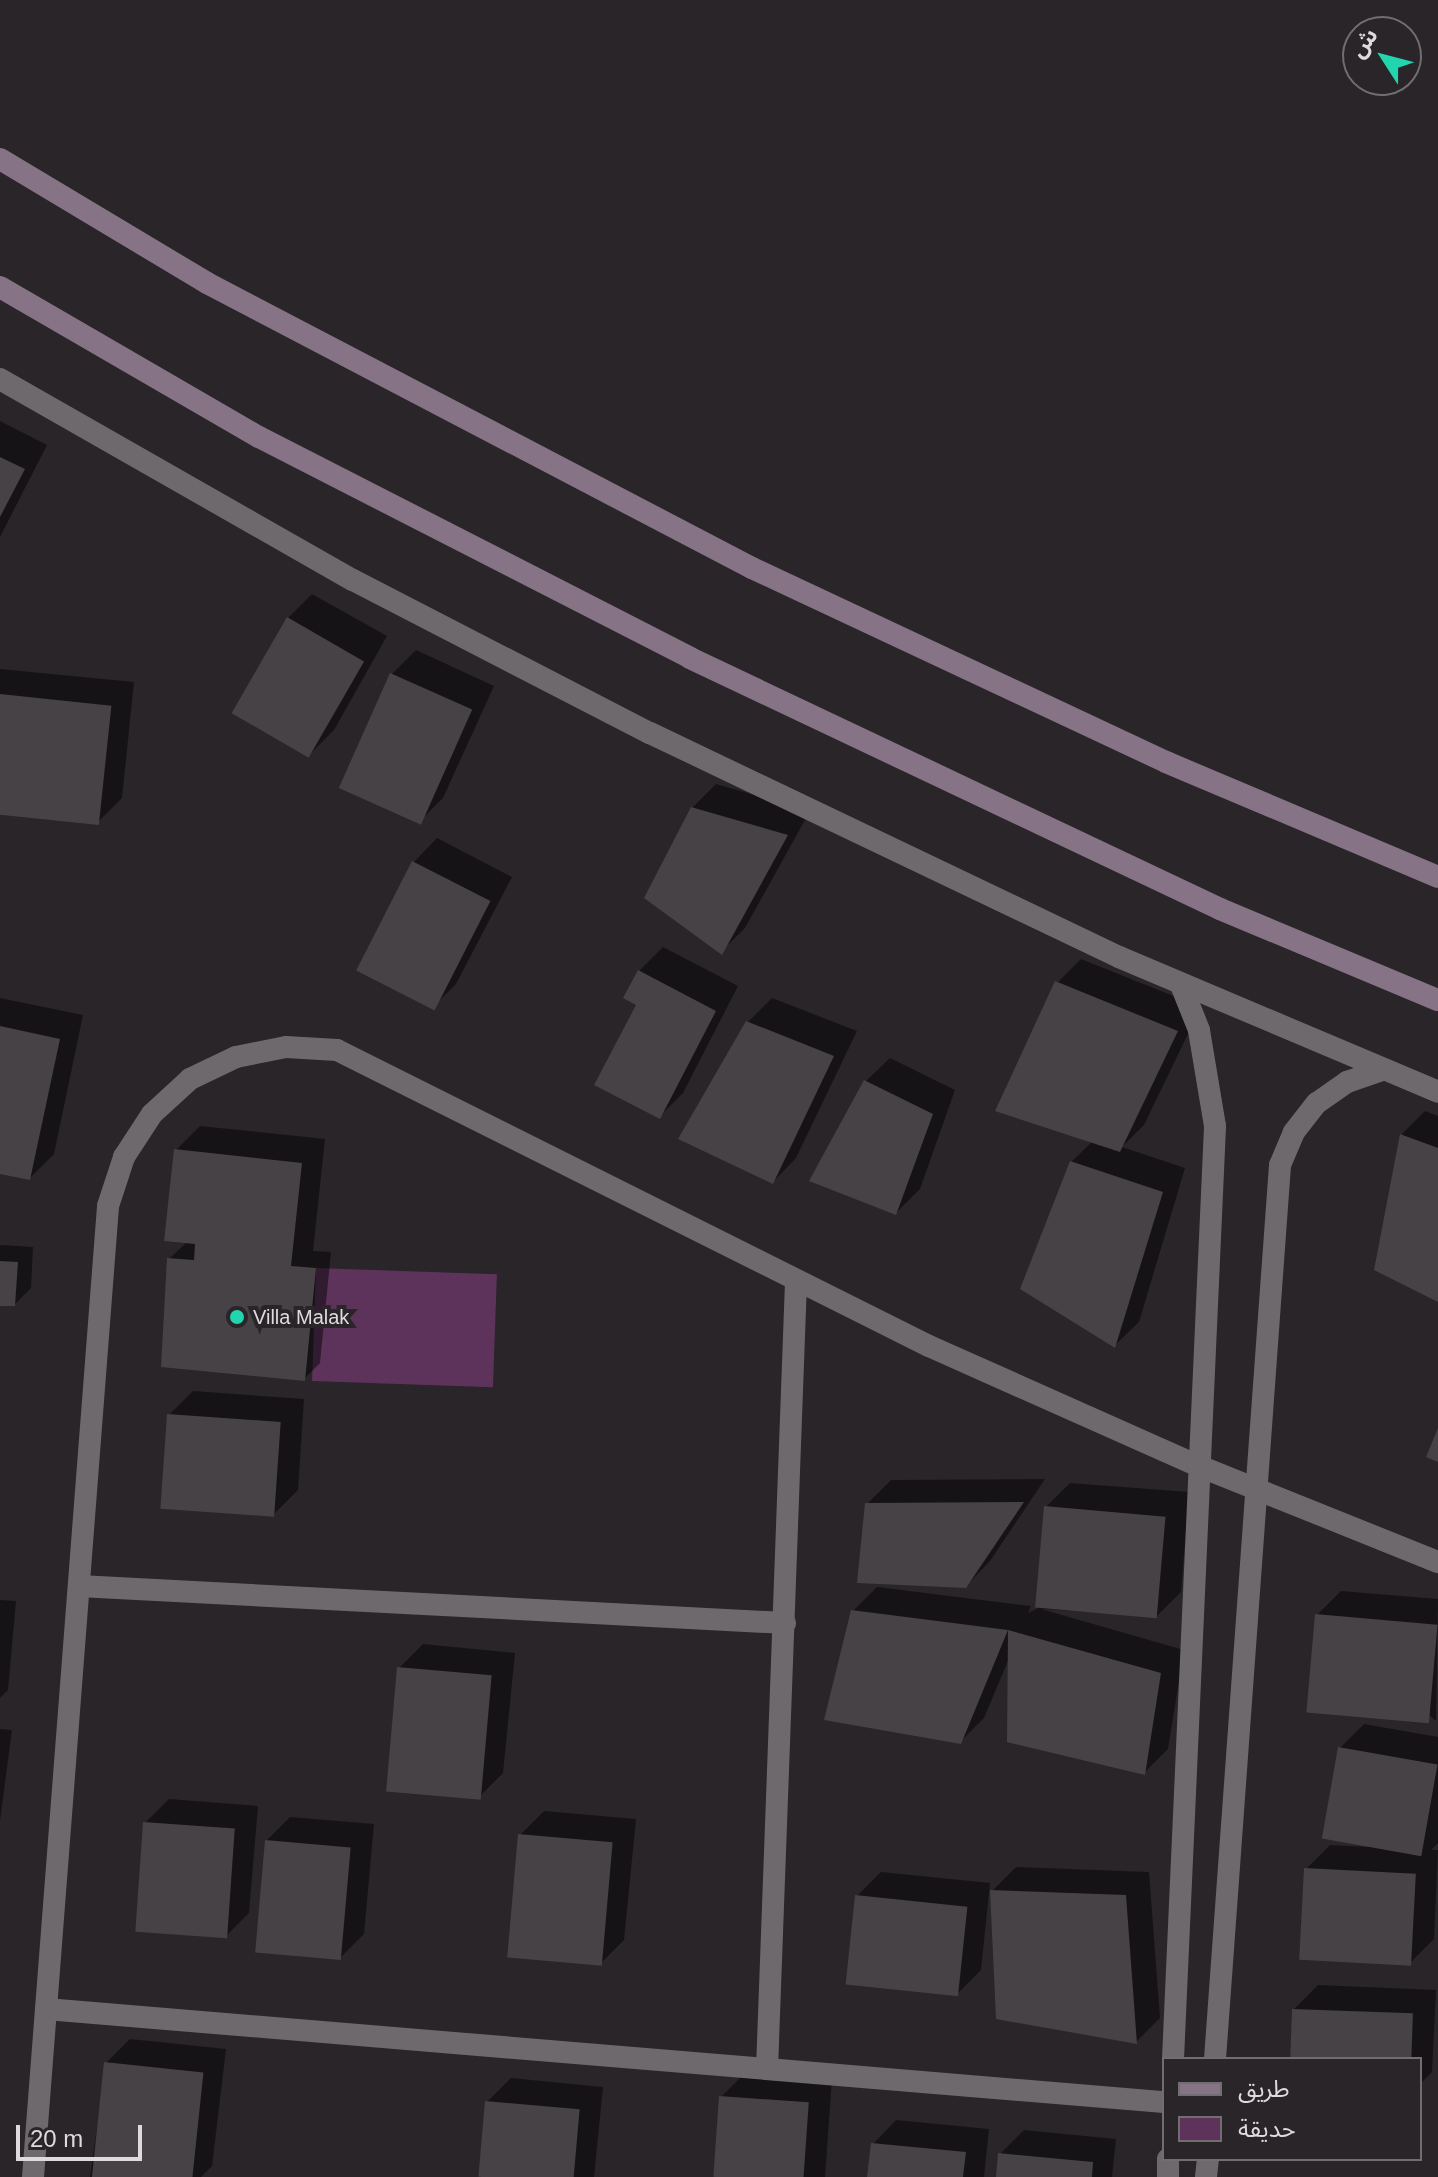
<!DOCTYPE html>
<meta charset="utf-8">
<style>
body{margin:0}
#map{position:relative;width:1438px;height:2177px;overflow:hidden;background:#292529;font-family:Helvetica,"Noto Sans Arabic",sans-serif}
div>[style]{position:absolute}
[style*='--x']{left:calc(var(--x)*1px);top:calc(var(--y)*1px);width:calc(var(--w)*1px);rotate:calc(var(--a)*1deg)}
.green>*{inset:0;background:#5d335c;transform-origin:0 0}
.shadow>*{inset:0;background:#0007}
.building>*{inset:0;background:#464246;transform-origin:0 0}
.minor>*{height:22px;margin:-11px;padding:0 11px;transform-origin:11px;border-radius:11px;background:#6d696d}
.tertiary>*{height:22px;margin:-11px;padding:0 11px;transform-origin:11px;border-radius:11px;background:#6d696d}
.secondary>*{height:22px;margin:-11px;padding:0 11px;transform-origin:11px;border-radius:11px;background:#867486}
.dots>*{width:22px;height:22px;translate:-50% -50%;box-sizing:border-box;border:4px solid #292529;border-radius:50%}
span{translate:-50% -50%;white-space:nowrap;text-align:center;line-height:1.15;-webkit-text-stroke:8px #292529;paint-order:stroke}
.poi-label{font-size:20px;color:#dddbdd}
.left{translate:0 -50%;text-align:left}
.legend{position:absolute;left:1162px;top:2057px;width:260px;height:104px;box-sizing:border-box;background:#292529;border:2px solid #716e71;margin:0;padding:10px 14px;list-style:none;font-size:24px;color:#dddbdd}
.legend li{display:flex;align-items:center;gap:16px;height:40px}
.legend b{width:40px;border:2px solid #716e71}
.north{position:absolute;left:1342px;top:16px;width:80px;height:80px;box-sizing:border-box;background:#292529;border:2px solid #716e71;border-radius:50%;rotate:306deg;font-size:22px;font-weight:700;line-height:32px;text-align:center;color:#dddbdd}
.north::after{content:'';display:block;margin:auto;width:28px;height:36px;background:#23d5af;clip-path:polygon(50% 0,100% 100%,50% 72%,0 100%)}
.scale{position:absolute;left:16px;top:2125px;width:126px;height:36px;box-sizing:border-box;border:4px solid #dddbdd;border-top:0;padding-left:10px;font-size:24px;line-height:28px;white-space:nowrap;color:#dddbdd;-webkit-text-stroke:6px #292529;paint-order:stroke}
</style>
<div id="map">
<div class="green">
<i style="left:316px;top:1268px;width:181px;height:113px;rotate:2deg"></i>
</div>
<div class="shadow">
<i style="clip-path:polygon(0 421px,47px 445px,0 537px)"></i>
<i style="clip-path:polygon(312px 594px,387px 636px,334px 730px,310px 754px,288px 618px)"></i>
<i style="clip-path:polygon(416px 650px,494px 686px,443px 798px,419px 822px,341px 787px,392px 674px)"></i>
<i style="clip-path:polygon(0 669px,134px 682px,122px 798px,98px 822px,0 812px)"></i>
<i style="clip-path:polygon(716px 784px,810px 811px,745px 928px,721px 952px,692px 808px)"></i>
<i style="clip-path:polygon(437px 838px,512px 877px,456px 984px,432px 1008px,414px 862px)"></i>
<i style="clip-path:polygon(663px 947px,738px 986px,683px 1093px,659px 1117px,638px 1004px,639px 971px)"></i>
<i style="clip-path:polygon(1081px 959px,1201px 1007px,1144px 1125px,1122px 1147px,1185px 1168px,1139px 1322px,1115px 1345px,1071px 1162px,1093px 1141px,1057px 983px)"></i>
<i style="clip-path:polygon(0 998px,83px 1015px,54px 1154px,30px 1178px,0 1172px)"></i>
<i style="clip-path:polygon(772px 998px,857px 1031px,796px 1158px,773px 1182px,748px 1022px)"></i>
<i style="clip-path:polygon(890px 1058px,955px 1090px,920px 1189px,896px 1213px,866px 1081px)"></i>
<i style="clip-path:polygon(1425px 1111px,1438px 1116px,1438px 1300px,1401px 1135px)"></i>
<i style="clip-path:polygon(200px 1126px,325px 1139px,313px 1251px,331px 1252px,320px 1363px,304px 1379px,169px 1259px,188px 1241px,176px 1150px)"></i>
<i style="clip-path:polygon(0 1245px,33px 1247px,31px 1288px,15px 1304px,0 1303px)"></i>
<i style="clip-path:polygon(193px 1391px,304px 1399px,298px 1490px,274px 1514px,169px 1415px)"></i>
<i style="clip-path:polygon(1045px 1479px,990px 1561px,966px 1586px,867px 1504px,891px 1480px)"></i>
<i style="clip-path:polygon(1070px 1483px,1189px 1492px,1181px 1592px,1157px 1616px,1041px 1609px,1184px 1650px,1168px 1749px,1144px 1773px,1010px 1656px,984px 1718px,960px 1742px,853px 1611px,877px 1587px,1031px 1606px,1028px 1613px,1038px 1608px,1046px 1507px)"></i>
<i style="clip-path:polygon(1341px 1591px,1438px 1599px,1436px 1721px,1317px 1615px)"></i>
<i style="clip-path:polygon(0 1600px,16px 1601px,8px 1690px,0 1698px)"></i>
<i style="clip-path:polygon(423px 1644px,515px 1653px,503px 1773px,479px 1797px,399px 1668px)"></i>
<i style="clip-path:polygon(1364px 1724px,1438px 1737px,1438px 1843px,1431px 1850px,1438px 1850px,1434px 1939px,1410px 1963px,1306px 1869px,1330px 1845px,1367px 1847px,1340px 1748px)"></i>
<i style="clip-path:polygon(0 1729px,12px 1730px,0 1821px)"></i>
<i style="clip-path:polygon(169px 1799px,258px 1806px,249px 1913px,225px 1937px,145px 1823px)"></i>
<i style="clip-path:polygon(544px 1811px,636px 1819px,624px 1940px,600px 1964px,520px 1835px)"></i>
<i style="clip-path:polygon(290px 1817px,374px 1824px,364px 1934px,340px 1958px,266px 1841px)"></i>
<i style="clip-path:polygon(1016px 1867px,1149px 1872px,1160px 2018px,1136px 2042px,992px 1891px)"></i>
<i style="clip-path:polygon(881px 1872px,990px 1883px,981px 1970px,957px 1994px,857px 1896px)"></i>
<i style="clip-path:polygon(1318px 1985px,1436px 1990px,1432px 2072px,1420px 2084px,1420px 2059px,1292px 2059px,1294px 2009px)"></i>
<i style="clip-path:polygon(130px 2039px,226px 2049px,212px 2166px,201px 2177px,90px 2177px,106px 2063px)"></i>
<i style="clip-path:polygon(745px 2073px,832px 2079px,825px 2177px,715px 2177px,721px 2097px)"></i>
<i style="clip-path:polygon(511px 2078px,603px 2087px,594px 2177px,479px 2177px,487px 2102px)"></i>
<i style="clip-path:polygon(896px 2120px,989px 2129px,984px 2177px,869px 2177px,873px 2144px)"></i>
<i style="clip-path:polygon(1024px 2130px,1116px 2139px,1112px 2177px,998px 2177px,1000px 2154px)"></i>
</div>
<div class="building">
<i style="clip-path:polygon(0 457px,25px 469px,0 517px)"></i>
<i style="left:287px;top:617px;width:89px;height:111px;rotate:30deg"></i>
<i style="left:390px;top:673px;width:90px;height:126px;rotate:24deg"></i>
<i style="left:0;top:694px;width:112px;height:120px;rotate:6deg"></i>
<i style="clip-path:polygon(691px 807px,788px 835px,722px 955px,644px 898px)"></i>
<i style="left:412px;top:861px;width:88px;height:123px;rotate:27deg"></i>
<i style="clip-path:polygon(638px 970px,716px 1011px,660px 1119px,594px 1085px,636px 1005px,623px 998px)"></i>
<i style="clip-path:polygon(1055px 981px,1178px 1031px,1120px 1152px,995px 1111px)"></i>
<i style="clip-path:polygon(746px 1021px,834px 1056px,773px 1184px,678px 1139px)"></i>
<i style="clip-path:polygon(0 1026px,60px 1039px,30px 1180px,0 1174px)"></i>
<i style="clip-path:polygon(864px 1080px,933px 1114px,896px 1215px,809px 1181px)"></i>
<i style="clip-path:polygon(1400px 1134px,1438px 1148px,1438px 1302px,1374px 1270px)"></i>
<i style="clip-path:polygon(174px 1149px,302px 1163px,291px 1266px,316px 1268px,305px 1381px,161px 1367px,167px 1258px,194px 1260px,195px 1244px,164px 1241px)"></i>
<i style="clip-path:polygon(1070px 1161px,1163px 1192px,1115px 1348px,1020px 1289px)"></i>
<i style="clip-path:polygon(0 1261px,18px 1262px,15px 1306px,0 1306px)"></i>
<i style="left:167px;top:1414px;width:114px;height:95px;rotate:4deg"></i>
<i style="clip-path:polygon(1438px 1428px,1438px 1462px,1426px 1457px)"></i>
<i style="clip-path:polygon(1024px 1502px,966px 1588px,857px 1583px,865px 1503px)"></i>
<i style="left:1044px;top:1506px;width:122px;height:102px;rotate:5deg"></i>
<i style="clip-path:polygon(851px 1610px,1008px 1630px,1161px 1673px,1145px 1775px,1007px 1742px,1008px 1630px,961px 1744px,824px 1720px)"></i>
<i style="left:1315px;top:1614px;width:123px;height:99px;rotate:5deg"></i>
<i style="left:397px;top:1667px;width:95px;height:125px;rotate:5deg"></i>
<i style="left:1338px;top:1747px;width:101px;height:93px;rotate:10deg"></i>
<i style="left:143px;top:1822px;width:92px;height:110px;rotate:4deg"></i>
<i style="left:518px;top:1834px;width:95px;height:124px;rotate:5deg"></i>
<i style="left:265px;top:1840px;width:86px;height:113px;rotate:5deg"></i>
<i style="left:1304px;top:1868px;width:112px;height:92px;rotate:3deg"></i>
<i style="clip-path:polygon(990px 1890px,1126px 1895px,1137px 2044px,996px 2019px)"></i>
<i style="left:855px;top:1895px;width:113px;height:90px;rotate:6deg"></i>
<i style="left:1292px;top:2009px;width:121px;height:50px;rotate:2deg"></i>
<i style="left:104px;top:2062px;width:100px;height:116px;rotate:6deg"></i>
<i style="left:719px;top:2096px;width:90px;height:81px;rotate:4deg"></i>
<i style="left:485px;top:2101px;width:95px;height:76px;rotate:5deg"></i>
<i style="clip-path:polygon(871px 2143px,966px 2152px,963px 2177px,867px 2177px)"></i>
<i style="clip-path:polygon(998px 2153px,1093px 2162px,1092px 2177px,996px 2177px)"></i>
</div>
<div class="minor">
<i style="--x:79;--y:1586;--w:707;--a:3"></i>
<i style="--x:46;--y:2009;--w:1122;--a:4.76"></i>
<i style="--x:1173;--y:2059;--w:934;--a:-87.42"></i>
<i style="--x:1215;--y:1126;--w:97;--a:-99.5"></i>
<i style="--x:1199;--y:1030;--w:48;--a:-111.8"></i>
<i style="--x:1215;--y:2059;--w:896;--a:-85.84"></i>
<i style="--x:1280;--y:1165;--w:36;--a:-67"></i>
<i style="--x:1294;--y:1132;--w:37;--a:-52"></i>
<i style="--x:1317;--y:1103;--w:37;--a:-35"></i>
<i style="--x:1347;--y:1082;--w:36;--a:-19"></i>
<i style="--x:767;--y:2069;--w:788;--a:-87.89"></i>
<i style="--x:33;--y:2177;--w:974;--a:-85.58"></i>
<i style="--x:108;--y:1206;--w:52;--a:-71.9"></i>
<i style="--x:124;--y:1157;--w:51;--a:-56.9"></i>
<i style="--x:152;--y:1114;--w:52;--a:-42.6"></i>
<i style="--x:190;--y:1079;--w:51;--a:-25.6"></i>
<i style="--x:236;--y:1057;--w:51;--a:-11.3"></i>
<i style="--x:286;--y:1047;--w:51;--a:3.4"></i>
<i style="--x:337;--y:1050;--w:662;--a:26.57"></i>
<i style="--x:929;--y:1346;--w:295;--a:24"></i>
<i style="--x:1199;--y:1466;--w:258;--a:21.9"></i>
<i style="--x:1168;--y:2177;--w:18;--a:-90"></i>
<i style="--x:1206;--y:2177;--w:18;--a:-84"></i>
</div>
<div class="tertiary">
<i style="--x:0;--y:379;--w:406;--a:29.7"></i>
<i style="--x:353;--y:580;--w:334;--a:27.3"></i>
<i style="--x:650;--y:733;--w:520;--a:25.53"></i>
<i style="--x:1119;--y:957;--w:346;--a:22.9"></i>
</div>
<div class="secondary">
<i style="--x:0;--y:159;--w:241;--a:30.9"></i>
<i style="--x:207;--y:283;--w:615;--a:27.61"></i>
<i style="--x:752;--y:568;--w:457;--a:25.1"></i>
<i style="--x:1166;--y:762;--w:295;--a:22.9"></i>
<i style="--x:0;--y:287;--w:299;--a:30.1"></i>
<i style="--x:259;--y:437;--w:484;--a:27.1"></i>
<i style="--x:690;--y:658;--w:586;--a:25.34"></i>
<i style="--x:1220;--y:909;--w:236;--a:22.7"></i>
</div>
<div class="dots">
<i style="left:237px;top:1317px;background:#23d5af"></i>
</div>
<div class="poi-label">
<span class="left" style="left:253px;top:1317px">Villa Malak</span>
</div>
<ul class="legend">
<li><b style="height:10px;background:#867486"></b>طريق</li>
<li><b style="height:22px;background:#5d335c"></b>حديقة</li>
</ul>
<div class="north">ش</div>
<div class="scale">20 m</div>
</div>
